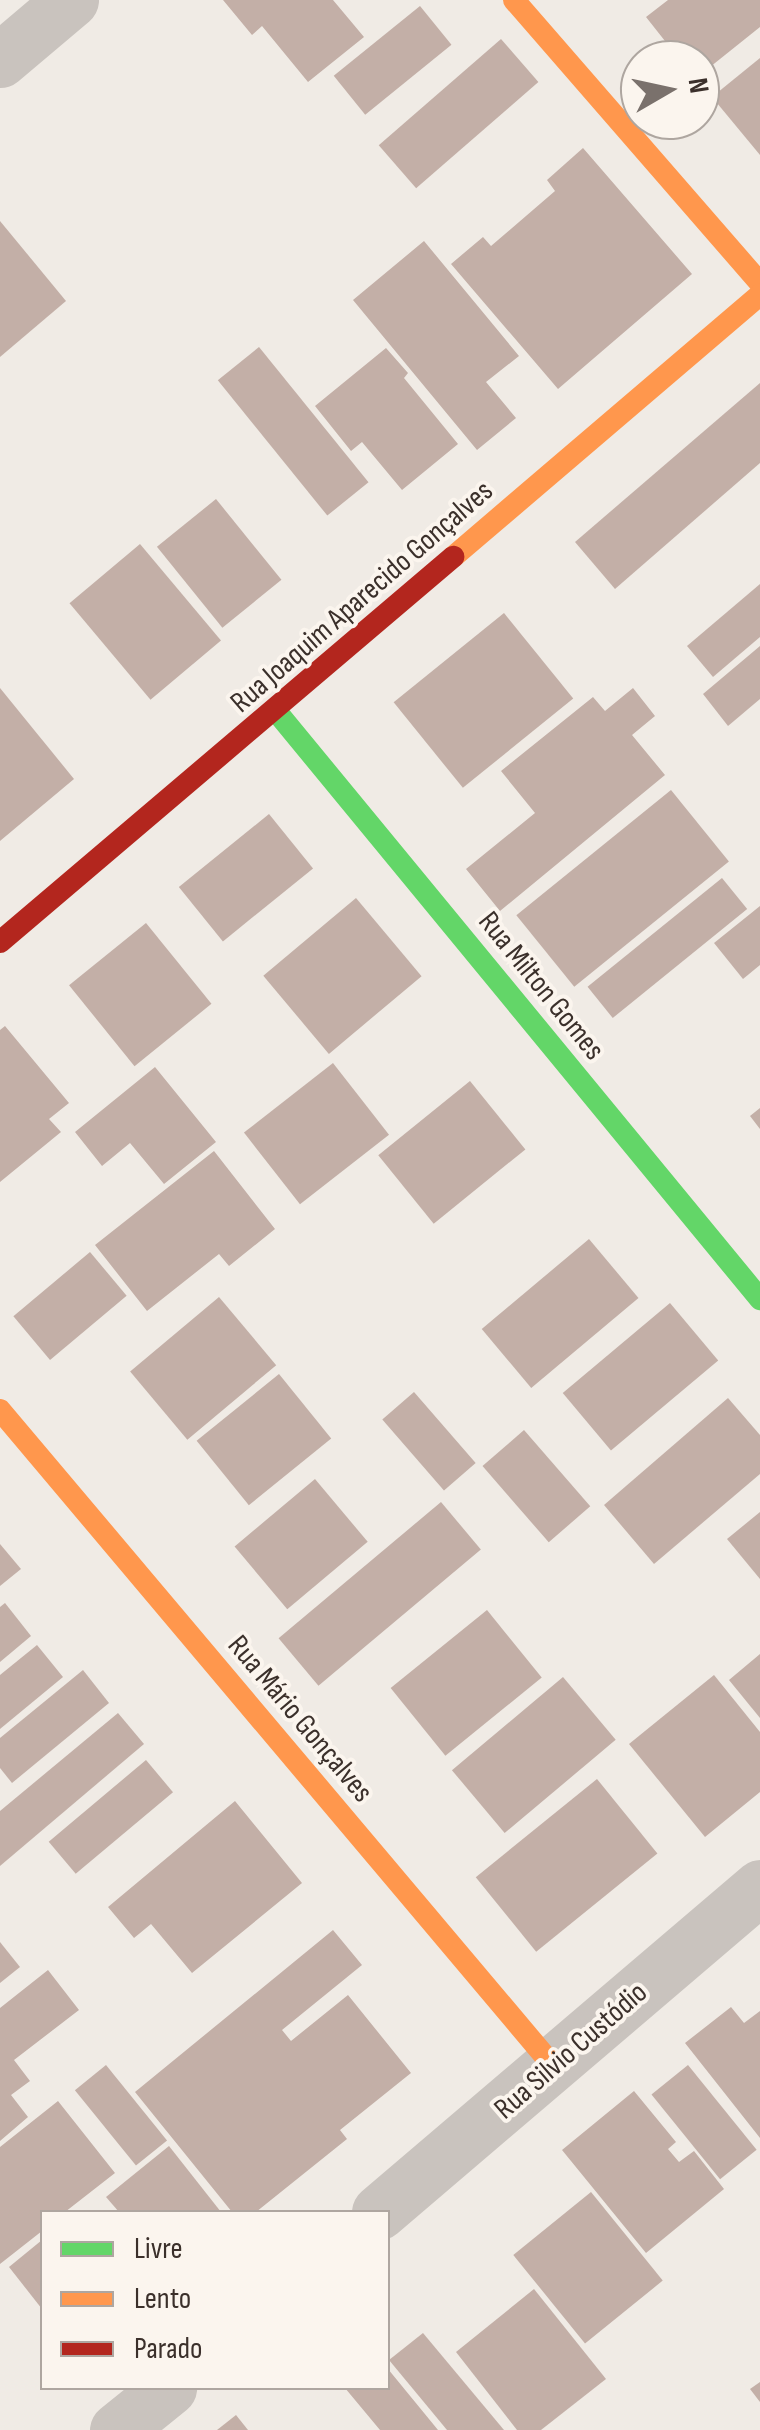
<!DOCTYPE html>
<meta charset="utf-8">
<style>
body{margin:0}
#map{position:relative;width:760px;height:2430px;overflow:hidden;background:#f0ebe5;font-family:"Sofia Sans Condensed",sans-serif}
div>[style]{position:absolute}
[style*='--x']{left:calc(var(--x)*1px);top:calc(var(--y)*1px);width:calc(var(--w)*1px);rotate:calc(var(--a)*1deg)}
.building>*{inset:0;background:#c3afa7;transform-origin:0 0}
.street>*{height:55px;margin:-27.5px;padding:0 27.5px;transform-origin:27.5px;border-radius:27.5px;background:#c9c3be}
.fast>*{height:22px;margin:-11px;padding:0 11px;transform-origin:11px;border-radius:11px;background:#63d668}
.slow>*{height:22px;margin:-11px;padding:0 11px;transform-origin:11px;border-radius:11px;background:#ff974d}
.jam>*{height:22px;margin:-11px;padding:0 11px;transform-origin:11px;border-radius:11px;background:#b3261e}
span{translate:-50% -50%;white-space:nowrap;text-align:center;line-height:1.15;-webkit-text-stroke:8px #fbf5ee;paint-order:stroke}
.street-label{font-size:30px;color:#3b302b}
.legend{position:absolute;left:40px;top:2210px;width:350px;height:180px;box-sizing:border-box;background:#fbf5ee;border:2px solid #aea6a0;margin:0;padding:12px 18px;list-style:none;font-size:30px;color:#3b302b}
.legend li{display:flex;align-items:center;gap:20px;height:50px}
.legend b{width:50px;border:2px solid #aea6a0}
.north{position:absolute;left:620px;top:40px;width:100px;height:100px;box-sizing:border-box;background:#fbf5ee;border:2px solid #aea6a0;border-radius:50%;rotate:81deg;font-size:28px;font-weight:700;line-height:40px;text-align:center;color:#3b302b}
.north::after{content:'';display:block;margin:auto;width:35px;height:45px;background:#7a716c;clip-path:polygon(50% 0,100% 100%,50% 72%,0 100%)}
</style>
<div id="map">
<div class="building">
<i style="clip-path:polygon(223px 0,333px 0,364px 37px,308px 82px,262px 26px,252px 35px)"></i>
<i style="clip-path:polygon(668px 0,760px 0,760px 27px,700px 75px,700px 60px,680px 60px,646px 17px)"></i>
<i style="left:420px;top:6px;width:50px;height:111px;rotate:51deg"></i>
<i style="left:501px;top:39px;width:57px;height:162px;rotate:49deg"></i>
<i style="clip-path:polygon(760px 58px,760px 155px,712px 97px)"></i>
<i style="clip-path:polygon(583px 148px,692px 274px,558px 389px,451px 264px,483px 237px,491px 246px,555px 191px,547px 180px)"></i>
<i style="clip-path:polygon(0 221px,66px 301px,0 357px)"></i>
<i style="clip-path:polygon(424px 241px,519px 356px,486px 382px,516px 418px,477px 450px,353px 300px)"></i>
<i style="left:259px;top:347px;width:174px;height:53px;rotate:51deg"></i>
<i style="clip-path:polygon(386px 348px,408px 373px,404px 378px,458px 444px,402px 490px,362px 442px,351px 451px,315px 406px)"></i>
<i style="clip-path:polygon(760px 383px,760px 463px,615px 589px,575px 542px)"></i>
<i style="left:216px;top:499px;width:104px;height:76px;rotate:51deg"></i>
<i style="left:140px;top:544px;width:126px;height:92px;rotate:50deg"></i>
<i style="clip-path:polygon(760px 584px,760px 637px,713px 677px,687px 646px)"></i>
<i style="left:504px;top:613px;width:110px;height:142px;rotate:51deg"></i>
<i style="clip-path:polygon(760px 646px,760px 699px,728px 726px,703px 694px)"></i>
<i style="clip-path:polygon(0 688px,74px 779px,0 841px)"></i>
<i style="clip-path:polygon(633px 688px,655px 716px,632px 735px,665px 775px,500px 911px,466px 869px,535px 813px,501px 771px,593px 697px,605px 711px)"></i>
<i style="left:671px;top:790px;width:92px;height:199px;rotate:51deg"></i>
<i style="left:269px;top:814px;width:70px;height:116px;rotate:51deg"></i>
<i style="left:722px;top:878px;width:40px;height:173px;rotate:51deg"></i>
<i style="left:356px;top:898px;width:102px;height:121px;rotate:50deg"></i>
<i style="clip-path:polygon(760px 906px,760px 965px,743px 979px,714px 943px)"></i>
<i style="left:146px;top:923px;width:104px;height:99px;rotate:51deg"></i>
<i style="clip-path:polygon(5px 1026px,69px 1103px,49px 1119px,61px 1132px,0 1182px,0 1030px)"></i>
<i style="left:333px;top:1063px;width:91px;height:113px;rotate:52deg"></i>
<i style="clip-path:polygon(155px 1067px,216px 1142px,164px 1184px,130px 1143px,102px 1166px,75px 1132px)"></i>
<i style="left:470px;top:1081px;width:88px;height:118px;rotate:51deg"></i>
<i style="clip-path:polygon(760px 1108px,760px 1129px,750px 1116px)"></i>
<i style="clip-path:polygon(214px 1151px,275px 1229px,229px 1266px,219px 1254px,147px 1311px,95px 1245px)"></i>
<i style="left:589px;top:1239px;width:77px;height:140px;rotate:50deg"></i>
<i style="left:90px;top:1252px;width:57px;height:100px;rotate:50deg"></i>
<i style="left:219px;top:1297px;width:89px;height:116px;rotate:50deg"></i>
<i style="left:670px;top:1303px;width:75px;height:140px;rotate:50deg"></i>
<i style="left:279px;top:1374px;width:83px;height:106px;rotate:51deg"></i>
<i style="left:414px;top:1392px;width:94px;height:42px;rotate:49deg"></i>
<i style="clip-path:polygon(728px 1398px,760px 1435px,760px 1474px,654px 1564px,604px 1505px)"></i>
<i style="left:524px;top:1430px;width:101px;height:55px;rotate:49deg"></i>
<i style="left:315px;top:1479px;width:82px;height:105px;rotate:50deg"></i>
<i style="left:441px;top:1502px;width:62px;height:212px;rotate:50deg"></i>
<i style="clip-path:polygon(760px 1512px,760px 1579px,727px 1539px)"></i>
<i style="clip-path:polygon(0 1544px,21px 1569px,0 1586px)"></i>
<i style="clip-path:polygon(5px 1603px,31px 1636px,0 1662px,0 1607px)"></i>
<i style="left:487px;top:1610px;width:87px;height:124px;rotate:51deg"></i>
<i style="clip-path:polygon(37px 1645px,63px 1677px,0 1729px,0 1675px)"></i>
<i style="clip-path:polygon(760px 1654px,760px 1718px,729px 1680px)"></i>
<i style="clip-path:polygon(83px 1670px,109px 1703px,12px 1783px,0 1768px,0 1738px)"></i>
<i style="clip-path:polygon(714px 1675px,760px 1732px,760px 1792px,705px 1837px,629px 1744px)"></i>
<i style="left:563px;top:1677px;width:82px;height:145px;rotate:50deg"></i>
<i style="clip-path:polygon(118px 1713px,144px 1744px,0 1866px,0 1811px)"></i>
<i style="left:146px;top:1760px;width:42px;height:127px;rotate:50deg"></i>
<i style="left:597px;top:1779px;width:96px;height:156px;rotate:51deg"></i>
<i style="clip-path:polygon(235px 1801px,302px 1883px,192px 1973px,151px 1924px,134px 1938px,108px 1907px)"></i>
<i style="clip-path:polygon(333px 1930px,362px 1965px,282px 2030px,291px 2041px,348px 1995px,411px 2073px,340px 2130px,347px 2139px,256px 2212px,232px 2212px,135px 2092px)"></i>
<i style="clip-path:polygon(0 1942px,20px 1967px,0 1983px)"></i>
<i style="clip-path:polygon(48px 1970px,79px 2010px,14px 2060px,30px 2081px,11px 2095px,28px 2117px,0 2141px,0 2008px)"></i>
<i style="clip-path:polygon(731px 2007px,744px 2023px,760px 2011px,760px 2138px,685px 2043px)"></i>
<i style="left:106px;top:2065px;width:97px;height:40px;rotate:51deg"></i>
<i style="left:688px;top:2065px;width:109px;height:47px;rotate:51deg"></i>
<i style="clip-path:polygon(634px 2091px,676px 2142px,668px 2149px,679px 2162px,694px 2151px,724px 2189px,646px 2253px,562px 2150px)"></i>
<i style="clip-path:polygon(58px 2101px,115px 2173px,65px 2212px,42px 2212px,42px 2231px,0 2264px,0 2147px)"></i>
<i style="clip-path:polygon(169px 2146px,221px 2212px,119px 2212px,106px 2197px)"></i>
<i style="left:591px;top:2192px;width:114px;height:100px;rotate:51deg"></i>
<i style="clip-path:polygon(42px 2240px,42px 2309px,9px 2267px)"></i>
<i style="clip-path:polygon(534px 2289px,606px 2379px,541px 2430px,517px 2430px,456px 2352px)"></i>
<i style="clip-path:polygon(423px 2333px,504px 2430px,447px 2430px,389px 2360px)"></i>
<i style="clip-path:polygon(388px 2369px,438px 2430px,380px 2430px,345px 2388px,388px 2388px)"></i>
<i style="clip-path:polygon(760px 2382px,760px 2402px,750px 2389px)"></i>
<i style="clip-path:polygon(236px 2415px,248px 2430px,217px 2430px)"></i>
</div>
<div class="street">
<i style="--x:0;--y:60;--w:93;--a:-40.2"></i>
<i style="--x:379;--y:2212;--w:501;--a:-40.46"></i>
<i style="--x:117;--y:2430;--w:67;--a:-38.9"></i>
</div>
<div class="fast">
<i style="--x:276;--y:711;--w:762;--a:50.54"></i>
</div>
<div class="slow">
<i style="--x:514;--y:0;--w:375;--a:49"></i>
<i style="--x:453;--y:557;--w:404;--a:-40.5"></i>
<i style="--x:0;--y:1410;--w:859;--a:49.86"></i>
</div>
<div class="jam">
<i style="--x:0;--y:942;--w:595;--a:-40.36"></i>
</div>
<div class="street-label">
<span style="left:362px;top:597px;rotate:-41deg">Rua Joaquim Aparecido Gonçalves</span>
<span style="left:541px;top:986px;rotate:51deg">Rua Milton Gomes</span>
<span style="left:300px;top:1719px;rotate:50deg">Rua Mário Gonçalves</span>
<span style="left:571px;top:2051px;rotate:-41deg">Rua Silvio Custódio</span>
</div>
<ul class="legend">
<li><b style="height:12px;background:#63d668"></b>Livre</li>
<li><b style="height:12px;background:#ff974d"></b>Lento</li>
<li><b style="height:12px;background:#b3261e"></b>Parado</li>
</ul>
<div class="north">N</div>
</div>
